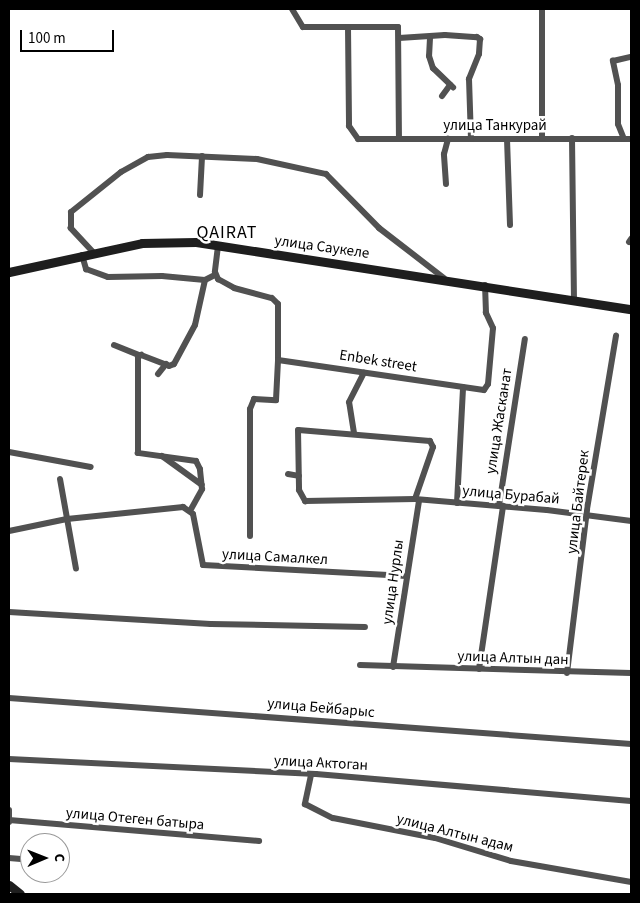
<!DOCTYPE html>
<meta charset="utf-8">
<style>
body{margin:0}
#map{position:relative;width:640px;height:903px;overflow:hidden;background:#fff;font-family:"Source Sans 3",sans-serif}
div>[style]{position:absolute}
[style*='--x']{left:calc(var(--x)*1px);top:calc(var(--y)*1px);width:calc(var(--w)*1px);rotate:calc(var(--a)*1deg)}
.street>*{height:6px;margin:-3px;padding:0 3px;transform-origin:3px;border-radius:3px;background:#515151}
.secondary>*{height:9px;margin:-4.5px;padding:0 4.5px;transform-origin:4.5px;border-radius:4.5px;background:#1e1e1e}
span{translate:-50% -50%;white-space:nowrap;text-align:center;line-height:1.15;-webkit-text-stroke:5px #fff;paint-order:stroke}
.street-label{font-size:15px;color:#000}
.quarter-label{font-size:18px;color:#000;letter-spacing:1px}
.frame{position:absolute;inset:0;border:10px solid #000;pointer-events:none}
.north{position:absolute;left:20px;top:833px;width:50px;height:50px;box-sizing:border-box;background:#fff;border:1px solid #999;border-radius:50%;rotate:89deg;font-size:14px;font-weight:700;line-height:20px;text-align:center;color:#000}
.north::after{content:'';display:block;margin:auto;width:18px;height:22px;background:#000;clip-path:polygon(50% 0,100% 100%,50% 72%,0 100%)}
.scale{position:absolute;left:20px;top:30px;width:94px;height:22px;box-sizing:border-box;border:2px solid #000;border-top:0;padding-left:6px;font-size:15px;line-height:18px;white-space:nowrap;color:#000;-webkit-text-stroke:4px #fff;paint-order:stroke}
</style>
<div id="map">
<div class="street">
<i style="--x:292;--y:9;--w:21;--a:59"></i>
<i style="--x:303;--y:27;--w:95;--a:0"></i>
<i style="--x:398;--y:27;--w:112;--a:89.5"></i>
<i style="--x:348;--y:27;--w:99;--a:89.4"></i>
<i style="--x:349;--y:126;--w:16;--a:55"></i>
<i style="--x:358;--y:139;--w:273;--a:0"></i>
<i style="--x:399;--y:38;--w:46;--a:-3.7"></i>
<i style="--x:445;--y:35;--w:32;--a:4"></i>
<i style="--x:477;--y:37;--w:4;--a:34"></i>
<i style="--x:480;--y:39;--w:15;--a:94"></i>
<i style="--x:479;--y:54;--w:27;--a:112"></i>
<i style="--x:469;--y:79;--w:60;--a:88.1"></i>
<i style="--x:430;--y:38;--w:18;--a:93"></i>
<i style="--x:429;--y:56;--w:13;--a:72"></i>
<i style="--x:433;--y:68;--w:28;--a:44"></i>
<i style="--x:442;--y:96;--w:14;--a:-54"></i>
<i style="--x:542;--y:138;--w:129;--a:-90"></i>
<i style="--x:572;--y:138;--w:161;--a:89.3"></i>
<i style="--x:507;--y:139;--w:86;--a:88"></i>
<i style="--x:624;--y:139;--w:16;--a:-112"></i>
<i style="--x:618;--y:124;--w:39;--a:-90"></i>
<i style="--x:618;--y:85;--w:25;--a:-102"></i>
<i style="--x:613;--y:61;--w:18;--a:-13"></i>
<i style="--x:446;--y:184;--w:30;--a:-94"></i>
<i style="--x:444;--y:154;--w:16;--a:-75"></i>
<i style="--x:200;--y:195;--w:39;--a:-87"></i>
<i style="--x:629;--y:242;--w:4;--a:-56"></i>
<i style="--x:218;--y:246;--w:26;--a:97"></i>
<i style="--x:215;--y:272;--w:8;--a:67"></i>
<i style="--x:218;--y:279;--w:18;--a:29"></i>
<i style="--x:234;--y:288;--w:39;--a:15"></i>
<i style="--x:272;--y:298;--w:8;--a:45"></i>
<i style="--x:278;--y:304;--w:56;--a:90"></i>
<i style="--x:278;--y:360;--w:208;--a:8.3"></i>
<i style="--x:484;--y:390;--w:7;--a:-56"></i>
<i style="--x:488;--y:384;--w:56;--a:-84.9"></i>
<i style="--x:493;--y:328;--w:17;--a:-115"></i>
<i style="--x:486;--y:313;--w:28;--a:-92"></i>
<i style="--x:93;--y:252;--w:33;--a:-133"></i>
<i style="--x:71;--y:228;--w:16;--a:-90"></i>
<i style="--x:71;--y:212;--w:64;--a:-38.7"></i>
<i style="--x:121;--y:172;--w:31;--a:-29"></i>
<i style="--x:148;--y:157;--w:19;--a:-6"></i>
<i style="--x:167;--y:155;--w:90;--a:2.5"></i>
<i style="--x:257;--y:159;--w:71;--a:12.3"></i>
<i style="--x:326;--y:174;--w:76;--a:45.5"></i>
<i style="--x:379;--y:228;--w:82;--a:37.6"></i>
<i style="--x:82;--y:255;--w:15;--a:74"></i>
<i style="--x:86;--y:269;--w:23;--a:20"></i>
<i style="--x:108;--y:277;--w:54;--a:-1.1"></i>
<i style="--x:162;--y:276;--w:43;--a:5.3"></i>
<i style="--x:205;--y:280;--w:11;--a:-27"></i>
<i style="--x:114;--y:345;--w:27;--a:22"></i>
<i style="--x:158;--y:374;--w:13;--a:-51"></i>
<i style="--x:354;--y:433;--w:31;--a:-99"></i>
<i style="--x:349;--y:402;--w:33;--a:-63"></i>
<i style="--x:9;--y:452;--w:83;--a:10.4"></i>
<i style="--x:162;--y:456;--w:49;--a:35.9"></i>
<i style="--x:288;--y:474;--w:11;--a:10"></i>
<i style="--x:60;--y:479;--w:91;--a:79.9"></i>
<i style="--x:415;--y:499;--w:55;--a:-70.9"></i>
<i style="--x:433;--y:447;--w:7;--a:-117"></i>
<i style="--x:430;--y:441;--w:132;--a:-175.2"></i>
<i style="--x:298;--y:430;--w:60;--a:89"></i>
<i style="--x:299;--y:490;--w:13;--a:61"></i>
<i style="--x:305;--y:501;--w:110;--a:-1"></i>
<i style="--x:415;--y:499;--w:132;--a:4.8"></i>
<i style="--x:547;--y:510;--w:85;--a:7.5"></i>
<i style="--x:457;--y:503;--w:116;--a:-87"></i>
<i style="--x:499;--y:506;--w:169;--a:-81.2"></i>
<i style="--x:190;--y:511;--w:25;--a:-61"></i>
<i style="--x:202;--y:489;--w:20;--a:-96"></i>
<i style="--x:200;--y:469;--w:9;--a:-117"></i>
<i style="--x:196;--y:461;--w:59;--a:-172.1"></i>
<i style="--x:138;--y:453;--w:96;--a:-90"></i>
<i style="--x:138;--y:357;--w:4;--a:-34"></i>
<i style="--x:141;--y:355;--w:30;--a:21"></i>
<i style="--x:169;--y:366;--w:5;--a:-22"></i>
<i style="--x:174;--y:364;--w:44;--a:-61.7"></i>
<i style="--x:195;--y:325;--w:46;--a:-77.5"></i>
<i style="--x:9;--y:531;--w:59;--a:-11.7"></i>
<i style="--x:67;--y:519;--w:117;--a:-5.9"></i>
<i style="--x:183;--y:507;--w:12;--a:35"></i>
<i style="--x:193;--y:514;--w:52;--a:78.9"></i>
<i style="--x:203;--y:565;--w:204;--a:3.1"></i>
<i style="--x:250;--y:536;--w:127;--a:-90"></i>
<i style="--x:250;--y:409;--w:11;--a:-68"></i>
<i style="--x:254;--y:399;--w:22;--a:3"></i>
<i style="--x:276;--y:400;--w:40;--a:-87.1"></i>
<i style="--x:9;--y:612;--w:202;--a:3.4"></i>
<i style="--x:211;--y:624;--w:154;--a:1.1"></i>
<i style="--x:360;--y:665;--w:271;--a:1.7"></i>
<i style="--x:393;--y:667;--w:168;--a:-81.1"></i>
<i style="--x:479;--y:669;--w:165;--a:-81.6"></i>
<i style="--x:567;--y:673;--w:165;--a:-83"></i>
<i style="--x:587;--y:509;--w:176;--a:-80.5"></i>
<i style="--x:9;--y:698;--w:624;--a:4.23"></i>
<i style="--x:9;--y:759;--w:307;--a:2.8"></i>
<i style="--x:316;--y:774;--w:316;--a:4.9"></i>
<i style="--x:311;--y:775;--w:30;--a:102"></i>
<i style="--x:305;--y:804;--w:31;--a:27"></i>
<i style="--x:333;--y:818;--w:104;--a:11.1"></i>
<i style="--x:435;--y:838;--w:79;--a:16.8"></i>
<i style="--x:511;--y:861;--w:122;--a:9.9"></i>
<i style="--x:9;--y:810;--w:12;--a:90"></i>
<i style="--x:9;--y:820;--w:251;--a:4.8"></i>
<i style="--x:9;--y:858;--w:21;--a:5"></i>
</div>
<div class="secondary">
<i style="--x:9;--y:272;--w:136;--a:-12.3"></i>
<i style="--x:142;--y:243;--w:54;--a:-1.1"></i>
<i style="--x:196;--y:242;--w:440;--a:8.8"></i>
<i style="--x:9;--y:885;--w:14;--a:39"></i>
</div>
<div class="street-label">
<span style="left:495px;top:126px">улица Танкурай</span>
<span style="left:322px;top:247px;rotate:8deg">улица Саукеле</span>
<span style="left:378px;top:361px;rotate:9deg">Enbek street</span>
<span style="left:499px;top:421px;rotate:-81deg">улица Жасканат</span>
<span style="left:511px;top:495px;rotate:5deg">улица Бурабай</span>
<span style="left:578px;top:502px;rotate:-83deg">улица Байтерек</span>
<span style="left:275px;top:557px;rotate:3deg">улица Самалкел</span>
<span style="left:393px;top:582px;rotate:-82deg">улица Нурлы</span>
<span style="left:513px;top:658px;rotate:2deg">улица Алтын дан</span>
<span style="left:321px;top:708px;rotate:5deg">улица Бейбарыс</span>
<span style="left:321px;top:763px;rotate:3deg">улица Актоган</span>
<span style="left:135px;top:819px;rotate:5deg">улица Отеген батыра</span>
<span style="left:455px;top:833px;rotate:14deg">улица Алтын адам</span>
</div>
<div class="quarter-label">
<span style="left:227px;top:233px">QAIRAT</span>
</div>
<div class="frame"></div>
<div class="north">С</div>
<div class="scale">100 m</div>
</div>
